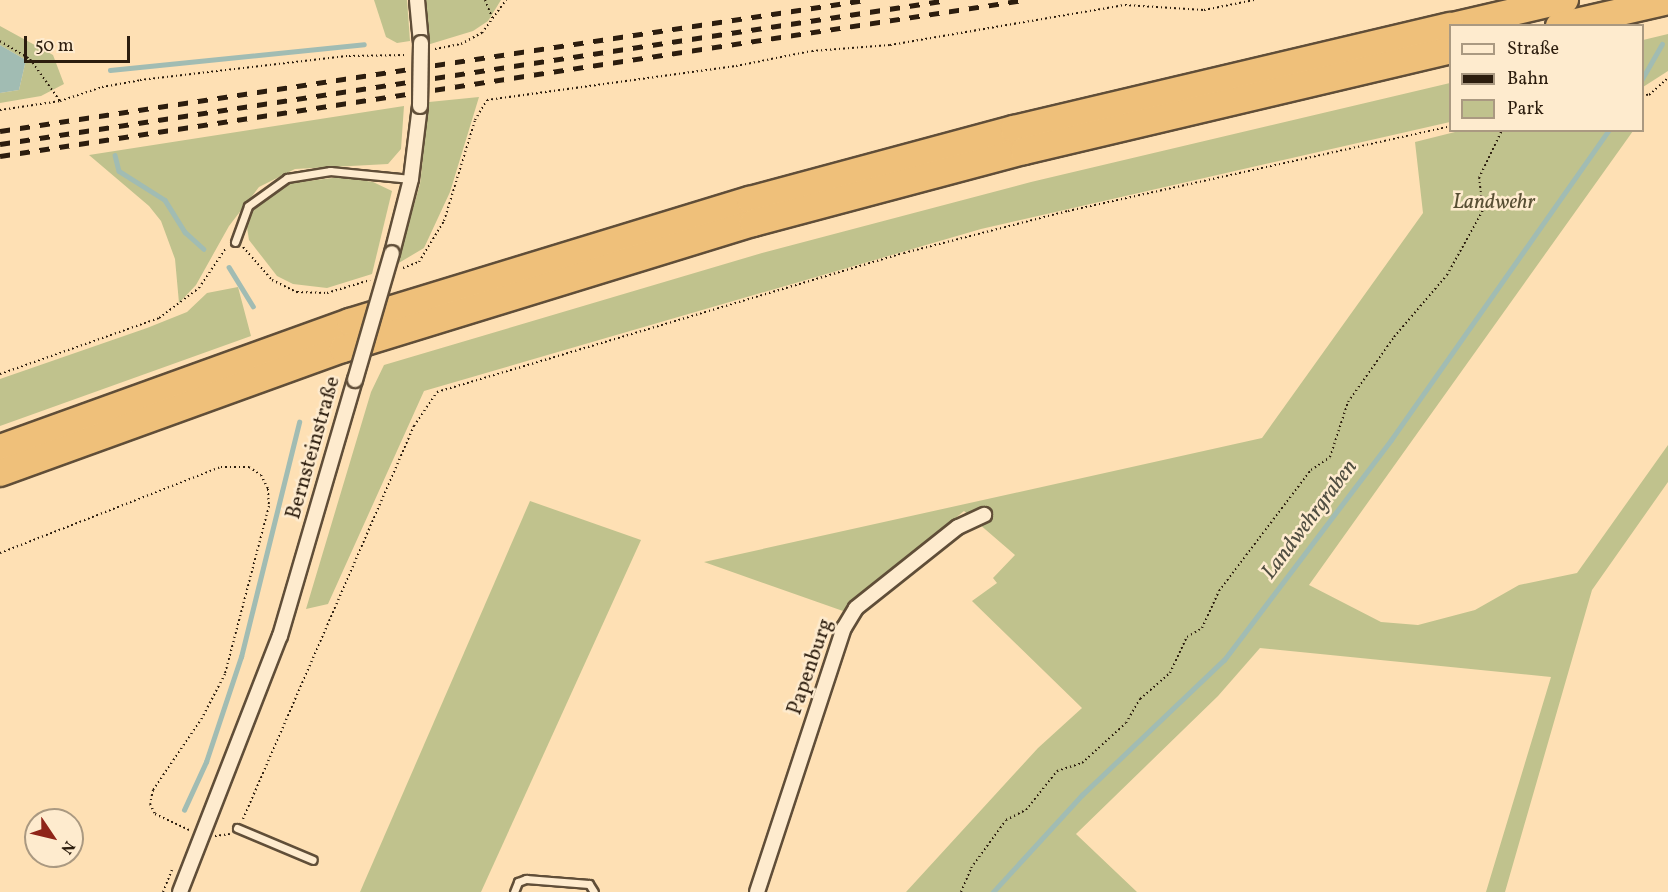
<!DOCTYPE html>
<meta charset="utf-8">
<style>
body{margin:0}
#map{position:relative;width:1668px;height:892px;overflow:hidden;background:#fee0b4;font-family:Vollkorn,serif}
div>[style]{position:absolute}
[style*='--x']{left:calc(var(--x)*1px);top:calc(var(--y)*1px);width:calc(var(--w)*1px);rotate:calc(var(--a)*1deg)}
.green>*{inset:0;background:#c0c28d}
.water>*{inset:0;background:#a1bcb3}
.stream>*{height:4.5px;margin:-2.25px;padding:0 2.25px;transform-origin:2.25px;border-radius:2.25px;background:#a1bcb3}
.path>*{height:2px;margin-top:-1px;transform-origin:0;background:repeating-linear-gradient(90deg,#2c1d0e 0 1.5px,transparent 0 4.5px)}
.roads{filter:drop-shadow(2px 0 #604e38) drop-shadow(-2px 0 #604e38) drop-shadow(0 2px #604e38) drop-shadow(0 -2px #604e38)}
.service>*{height:7px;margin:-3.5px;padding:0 3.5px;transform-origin:3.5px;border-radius:3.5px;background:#feebce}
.minor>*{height:14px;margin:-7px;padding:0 7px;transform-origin:7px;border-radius:7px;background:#feebce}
.motorway>*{height:26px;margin:-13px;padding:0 13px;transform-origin:13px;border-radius:13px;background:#efc07a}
.rail>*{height:4.5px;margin-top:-2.25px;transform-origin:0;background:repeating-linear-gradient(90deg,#2c1d0e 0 10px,transparent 0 20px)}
.bridges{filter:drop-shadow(2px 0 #604e38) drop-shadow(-2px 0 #604e38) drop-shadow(0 2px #604e38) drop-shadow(0 -2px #604e38)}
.minor-bridge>*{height:14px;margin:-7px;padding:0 7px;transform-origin:7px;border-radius:7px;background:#feebce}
span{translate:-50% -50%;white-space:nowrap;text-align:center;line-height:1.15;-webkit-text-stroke:5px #feebce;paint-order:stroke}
.park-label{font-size:21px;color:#584f34;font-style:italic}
.street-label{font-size:21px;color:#2c1d0e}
.water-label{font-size:22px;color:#4f4d40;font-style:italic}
.legend{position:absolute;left:1449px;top:24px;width:195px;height:108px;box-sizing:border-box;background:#feebce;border:2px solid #aa9981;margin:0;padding:8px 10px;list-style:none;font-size:18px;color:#2c1d0e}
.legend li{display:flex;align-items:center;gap:12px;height:30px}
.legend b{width:30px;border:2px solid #aa9981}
.north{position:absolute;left:24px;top:808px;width:60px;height:60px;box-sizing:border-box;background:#feebce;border:2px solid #aa9981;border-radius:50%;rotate:125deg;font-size:16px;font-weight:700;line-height:24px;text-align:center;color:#2c1d0e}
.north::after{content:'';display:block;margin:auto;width:21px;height:27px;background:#8f2418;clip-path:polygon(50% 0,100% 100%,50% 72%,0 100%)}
.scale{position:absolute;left:24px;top:36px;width:106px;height:27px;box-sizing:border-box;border:3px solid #2c1d0e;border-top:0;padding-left:8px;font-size:18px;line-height:21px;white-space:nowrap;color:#2c1d0e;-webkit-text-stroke:4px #feebce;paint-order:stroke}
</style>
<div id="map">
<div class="green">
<i style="clip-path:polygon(374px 0,407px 0,410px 41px,397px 43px,386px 37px)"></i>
<i style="clip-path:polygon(425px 0,501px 0,488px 21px,473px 31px,427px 45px)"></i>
<i style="clip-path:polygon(0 26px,53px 55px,64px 84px,41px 96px,0 103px,0 93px,19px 90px,26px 60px,0 45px)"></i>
<i style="clip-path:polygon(1668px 34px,1668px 71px,1643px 87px,1643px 40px)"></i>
<i style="clip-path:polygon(1450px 83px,1450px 122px,981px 229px,424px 391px,328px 604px,306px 609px,371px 392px,384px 365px,762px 253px,1031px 182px)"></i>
<i style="clip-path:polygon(479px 97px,450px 192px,424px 248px,397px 264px,420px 184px,429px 102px)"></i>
<i style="clip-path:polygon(404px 106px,401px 149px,388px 164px,295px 169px,259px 187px,229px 226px,196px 285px,179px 303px,175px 259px,161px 221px,149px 206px,89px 155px)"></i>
<i style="clip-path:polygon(1459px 131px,1633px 131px,1309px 585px,1381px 622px,1418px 625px,1475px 610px,1519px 585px,1577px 573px,1668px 445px,1668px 482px,1592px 590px,1505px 892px,1486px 892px,1551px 677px,1260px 648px,1218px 696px,1076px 834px,1137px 892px,906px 892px,1038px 748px,1082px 708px,972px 601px,997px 583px,993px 578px,1015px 555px,964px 511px,843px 611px,704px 562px,1262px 438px,1423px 213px,1415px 142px)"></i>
<i style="clip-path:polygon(341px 177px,373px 182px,392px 191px,372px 274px,327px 288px,293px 284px,277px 276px,249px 240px,246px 221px,255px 208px,273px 191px,291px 183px)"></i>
<i style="clip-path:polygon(238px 287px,251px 336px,0 426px,0 379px,147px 328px,187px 312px,207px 293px)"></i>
<i style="clip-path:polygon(530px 501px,641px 540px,481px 892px,360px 892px)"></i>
</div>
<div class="water">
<i style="clip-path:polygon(0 45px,26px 60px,19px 90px,0 93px)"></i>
</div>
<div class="stream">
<i style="--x:110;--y:70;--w:255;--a:-5.8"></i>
<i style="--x:1642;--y:79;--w:40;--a:-60.3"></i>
<i style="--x:115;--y:155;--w:16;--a:76"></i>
<i style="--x:119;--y:171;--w:54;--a:32.2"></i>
<i style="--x:165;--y:200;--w:38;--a:58"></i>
<i style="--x:185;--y:232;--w:25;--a:42"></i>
<i style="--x:229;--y:267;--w:46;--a:58.4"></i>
<i style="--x:184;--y:810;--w:53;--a:-65.4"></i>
<i style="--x:206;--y:762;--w:111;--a:-71.6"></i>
<i style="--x:241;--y:657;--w:242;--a:-76.1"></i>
<i style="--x:993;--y:892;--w:132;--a:-47.5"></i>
<i style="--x:1082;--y:795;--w:196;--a:-43.6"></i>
<i style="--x:1224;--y:660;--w:276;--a:-52.8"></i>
<i style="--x:1391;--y:440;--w:379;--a:-54.9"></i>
</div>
<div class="path">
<i style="--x:485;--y:0;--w:22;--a:68"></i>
<i style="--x:0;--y:41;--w:35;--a:31"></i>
<i style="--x:30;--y:59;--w:52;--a:54.5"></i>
<i style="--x:435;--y:49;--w:26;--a:-11"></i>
<i style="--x:461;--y:44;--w:24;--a:-28"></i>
<i style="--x:482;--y:33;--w:41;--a:-54"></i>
<i style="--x:1642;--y:94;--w:7;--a:8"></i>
<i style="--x:1649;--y:95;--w:25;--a:-42"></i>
<i style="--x:0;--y:110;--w:61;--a:-8.5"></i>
<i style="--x:60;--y:101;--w:44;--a:-18.4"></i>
<i style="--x:102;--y:87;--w:39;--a:-10"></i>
<i style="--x:140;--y:80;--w:210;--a:-6.6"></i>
<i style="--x:349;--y:56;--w:57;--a:-1"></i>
<i style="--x:243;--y:247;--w:44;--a:48.7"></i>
<i style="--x:272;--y:280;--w:28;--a:26"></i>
<i style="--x:297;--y:292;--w:30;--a:2"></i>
<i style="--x:327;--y:293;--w:45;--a:-16.8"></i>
<i style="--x:403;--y:268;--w:17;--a:-21"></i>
<i style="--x:419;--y:262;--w:48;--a:-58.6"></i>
<i style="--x:444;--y:221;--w:106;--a:-72.9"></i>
<i style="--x:475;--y:120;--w:23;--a:-59"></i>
<i style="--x:487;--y:100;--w:251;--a:-7.8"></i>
<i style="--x:736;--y:66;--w:77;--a:-11.2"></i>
<i style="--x:812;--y:51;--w:78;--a:-4.4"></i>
<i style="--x:890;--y:45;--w:238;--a:-9.7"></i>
<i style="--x:1125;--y:5;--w:79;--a:3.6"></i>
<i style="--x:1204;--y:10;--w:51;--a:-11.3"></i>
<i style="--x:0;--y:374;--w:169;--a:-19.4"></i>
<i style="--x:159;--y:318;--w:50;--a:-36.9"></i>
<i style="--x:199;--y:288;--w:48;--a:-56"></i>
<i style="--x:0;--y:553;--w:237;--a:-21.3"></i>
<i style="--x:221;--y:467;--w:28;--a:0"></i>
<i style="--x:249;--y:467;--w:14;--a:34"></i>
<i style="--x:261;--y:475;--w:16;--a:63"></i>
<i style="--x:268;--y:489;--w:17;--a:87"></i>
<i style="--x:269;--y:506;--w:174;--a:104.7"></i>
<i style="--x:225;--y:674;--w:50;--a:117.6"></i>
<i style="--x:202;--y:718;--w:87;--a:124.2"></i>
<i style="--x:153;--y:790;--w:14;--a:102"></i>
<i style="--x:150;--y:804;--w:11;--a:63"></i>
<i style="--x:155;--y:814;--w:38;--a:25"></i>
<i style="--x:243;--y:819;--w:429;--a:-66.5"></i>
<i style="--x:414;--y:426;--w:41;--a:-55.9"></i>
<i style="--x:437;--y:392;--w:487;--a:-16.6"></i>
<i style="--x:904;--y:253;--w:169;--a:-14.4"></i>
<i style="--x:1068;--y:211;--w:391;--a:-12.5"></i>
<i style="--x:215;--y:836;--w:15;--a:-8"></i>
<i style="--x:163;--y:892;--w:24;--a:-68"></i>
<i style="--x:961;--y:892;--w:26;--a:-67"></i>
<i style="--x:971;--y:868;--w:59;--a:-53.9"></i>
<i style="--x:1006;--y:820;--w:22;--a:-27"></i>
<i style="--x:1026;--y:810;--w:50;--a:-51.5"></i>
<i style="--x:1057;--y:771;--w:26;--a:-18"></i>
<i style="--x:1082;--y:763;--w:59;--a:-42.3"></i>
<i style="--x:1126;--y:723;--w:28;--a:-60"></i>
<i style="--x:1140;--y:699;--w:40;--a:-41"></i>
<i style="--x:1170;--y:673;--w:40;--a:-65"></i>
<i style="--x:1187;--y:637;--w:17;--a:-31"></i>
<i style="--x:1202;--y:628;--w:41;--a:-65.3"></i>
<i style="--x:1219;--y:591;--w:152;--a:-52.8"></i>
<i style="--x:1311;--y:470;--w:23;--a:-34"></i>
<i style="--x:1330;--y:457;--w:58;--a:-71.9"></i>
<i style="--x:1348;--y:402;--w:80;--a:-54.7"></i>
<i style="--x:1394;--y:337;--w:82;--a:-49.5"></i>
<i style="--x:1447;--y:275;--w:74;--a:-61"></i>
<i style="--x:1483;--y:210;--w:32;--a:-97"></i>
<i style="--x:1479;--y:178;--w:53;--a:-64.4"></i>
</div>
<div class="roads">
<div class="service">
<i style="--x:235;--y:242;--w:38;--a:-70"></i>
<i style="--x:248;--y:206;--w:48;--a:-35.7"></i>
<i style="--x:287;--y:178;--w:44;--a:-9.2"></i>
<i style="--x:330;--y:171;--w:81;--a:5.6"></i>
<i style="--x:237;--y:828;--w:82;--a:22.8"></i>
<i style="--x:514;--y:892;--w:11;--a:-68"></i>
<i style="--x:518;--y:882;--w:9;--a:-21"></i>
<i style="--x:526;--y:879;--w:63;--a:4.5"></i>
<i style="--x:589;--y:884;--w:9;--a:58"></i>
</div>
<div class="minor">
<i style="--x:417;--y:0;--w:43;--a:84.7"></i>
<i style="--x:392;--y:253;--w:76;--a:-75.6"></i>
<i style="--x:411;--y:179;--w:74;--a:-83"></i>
<i style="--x:180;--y:892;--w:275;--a:-68.7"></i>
<i style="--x:280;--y:636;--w:267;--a:-73.7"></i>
<i style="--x:757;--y:892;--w:278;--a:-71.8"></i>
<i style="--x:844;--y:628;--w:23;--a:-59"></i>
<i style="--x:856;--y:608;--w:130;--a:-38.5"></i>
<i style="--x:958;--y:527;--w:29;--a:-25"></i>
</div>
<div class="motorway">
<i style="--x:1453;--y:26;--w:115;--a:-13.1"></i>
<i style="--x:1559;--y:26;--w:112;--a:-12.9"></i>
<i style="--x:0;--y:448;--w:372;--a:-19.8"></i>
<i style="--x:350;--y:322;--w:418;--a:-17"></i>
<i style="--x:750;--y:200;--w:273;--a:-15.1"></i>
<i style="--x:1014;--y:129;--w:448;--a:-13.3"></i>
<i style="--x:0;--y:473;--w:365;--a:-19.9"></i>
<i style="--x:343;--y:349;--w:429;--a:-17.1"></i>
<i style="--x:753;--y:223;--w:280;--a:-14.9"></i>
<i style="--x:1024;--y:151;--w:438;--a:-13.3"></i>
</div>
</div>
<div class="rail">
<i style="--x:0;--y:131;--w:875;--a:-8.61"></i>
<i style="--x:0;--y:144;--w:959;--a:-8.64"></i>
<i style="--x:0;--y:156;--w:1036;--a:-8.66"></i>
</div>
<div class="bridges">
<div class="minor-bridge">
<i style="--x:420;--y:106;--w:63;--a:-89.1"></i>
<i style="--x:355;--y:380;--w:132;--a:-73.8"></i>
</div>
</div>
<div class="park-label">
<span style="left:1494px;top:203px">Landwehr</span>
</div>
<div class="street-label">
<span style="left:314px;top:448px;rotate:-74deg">Bernsteinstraße</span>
<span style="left:811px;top:667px;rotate:-71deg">Papenburg</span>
</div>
<div class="water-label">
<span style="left:1310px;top:520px;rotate:-53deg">Landwehrgraben</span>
</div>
<ul class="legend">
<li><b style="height:8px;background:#feebce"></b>Straße</li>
<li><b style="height:8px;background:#2c1d0e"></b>Bahn</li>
<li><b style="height:16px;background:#c0c28d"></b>Park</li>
</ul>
<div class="north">N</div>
<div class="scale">50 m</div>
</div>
